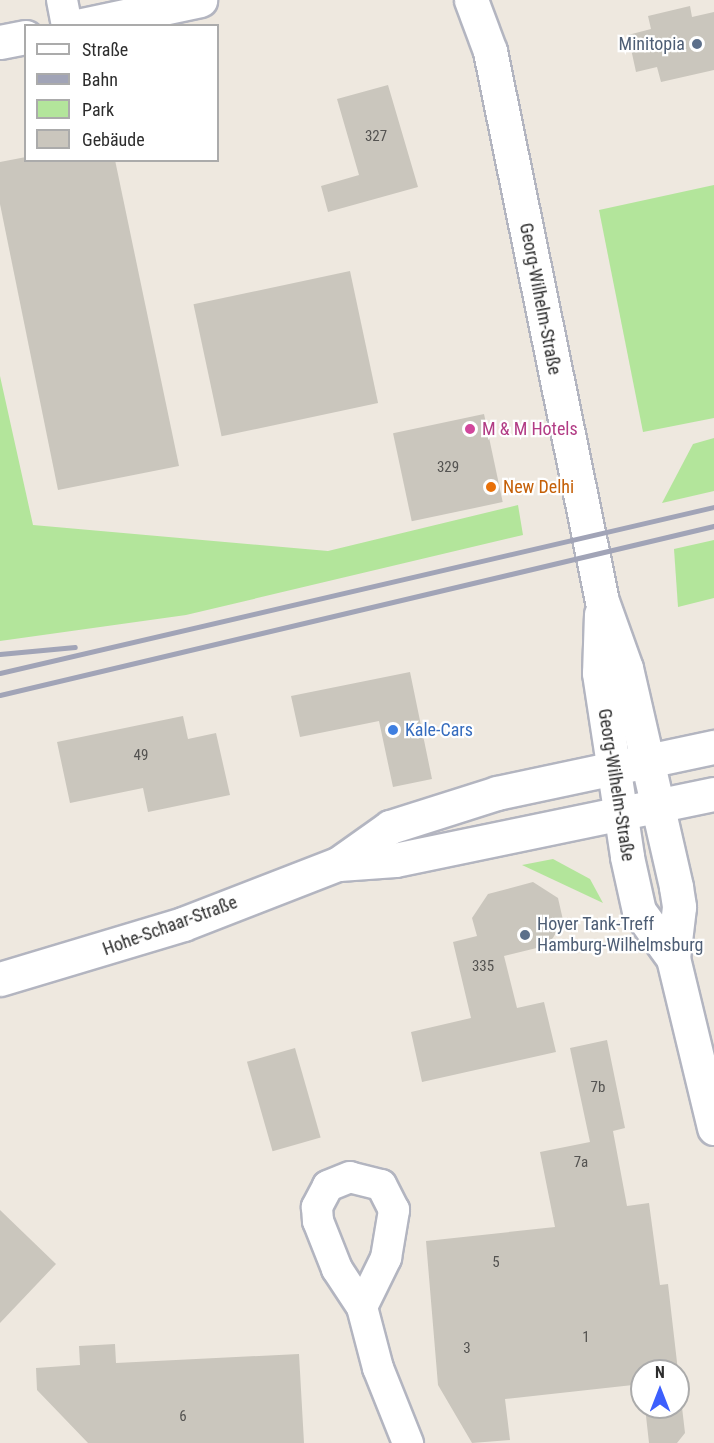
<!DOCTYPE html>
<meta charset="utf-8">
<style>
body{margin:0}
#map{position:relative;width:714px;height:1443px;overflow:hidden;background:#eee8df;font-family:"Roboto Condensed",sans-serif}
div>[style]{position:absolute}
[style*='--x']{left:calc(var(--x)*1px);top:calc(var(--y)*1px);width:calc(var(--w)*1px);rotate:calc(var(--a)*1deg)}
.green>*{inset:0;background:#b3e59b}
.building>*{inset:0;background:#cac6bd;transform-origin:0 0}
.roads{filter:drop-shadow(2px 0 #b3b5c0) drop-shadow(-2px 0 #b3b5c0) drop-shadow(0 2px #b3b5c0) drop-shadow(0 -2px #b3b5c0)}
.minor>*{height:30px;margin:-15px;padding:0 15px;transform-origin:15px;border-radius:15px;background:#fff}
.secondary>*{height:33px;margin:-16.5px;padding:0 16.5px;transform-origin:16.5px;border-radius:16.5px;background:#fff}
.rail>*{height:4.5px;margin:-2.25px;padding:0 2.25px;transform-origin:2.25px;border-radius:2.25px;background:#a1a4b7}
.dots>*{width:16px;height:16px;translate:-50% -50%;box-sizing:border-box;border:3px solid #fff;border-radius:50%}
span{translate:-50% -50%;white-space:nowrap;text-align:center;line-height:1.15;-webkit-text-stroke:4.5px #fff;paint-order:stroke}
.number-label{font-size:15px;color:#545351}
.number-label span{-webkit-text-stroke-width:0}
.service-label{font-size:18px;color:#4e5e75}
.right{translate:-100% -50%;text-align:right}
.left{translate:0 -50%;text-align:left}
.street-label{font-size:18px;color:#2d2d2d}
.hotel-label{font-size:18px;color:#b23c85}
.food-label{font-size:18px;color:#c56008}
.shop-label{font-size:18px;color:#366cbe}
.legend{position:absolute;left:24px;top:24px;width:195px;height:138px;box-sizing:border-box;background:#fff;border:2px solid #ababab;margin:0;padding:8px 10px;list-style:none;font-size:18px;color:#2d2d2d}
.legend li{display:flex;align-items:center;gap:12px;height:30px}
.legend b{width:30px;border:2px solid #ababab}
.north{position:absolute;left:630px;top:1359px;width:60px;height:60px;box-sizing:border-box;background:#fff;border:2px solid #ababab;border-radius:50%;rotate:0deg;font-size:16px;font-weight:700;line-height:24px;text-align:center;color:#2d2d2d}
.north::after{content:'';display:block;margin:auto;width:21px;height:27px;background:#3d5ffd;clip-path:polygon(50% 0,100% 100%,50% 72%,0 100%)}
</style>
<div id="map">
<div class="green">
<i style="clip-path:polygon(714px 185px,714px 418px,643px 432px,599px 210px)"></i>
<i style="clip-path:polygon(0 376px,33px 525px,328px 551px,518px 505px,523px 535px,186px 615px,0 641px)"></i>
<i style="clip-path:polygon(714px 438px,714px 491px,662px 503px,693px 444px)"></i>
<i style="clip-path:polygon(714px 540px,714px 598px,678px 607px,674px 549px)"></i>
<i style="clip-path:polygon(553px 859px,590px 879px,603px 903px,522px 865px)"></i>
</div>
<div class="building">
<i style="clip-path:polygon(690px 6px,692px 17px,714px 12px,714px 70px,661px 82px,657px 67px,636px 72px,628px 35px,651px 29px,648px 16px)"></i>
<i style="clip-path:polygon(388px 85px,418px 187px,328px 212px,321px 186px,359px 175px,337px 99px)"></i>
<i style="clip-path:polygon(26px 157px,115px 160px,179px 466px,58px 490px,0 204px,0 162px)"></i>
<i style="left:350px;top:271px;width:135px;height:160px;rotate:78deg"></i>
<i style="left:484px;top:414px;width:90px;height:93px;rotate:78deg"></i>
<i style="clip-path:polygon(410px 672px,432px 779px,393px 787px,379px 721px,300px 737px,291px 696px)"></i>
<i style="clip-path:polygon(183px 716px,188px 739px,216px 733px,230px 795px,148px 812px,143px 788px,70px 803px,57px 742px)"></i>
<i style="clip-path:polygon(533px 882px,558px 898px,563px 920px,549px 945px,504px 956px,517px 1008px,544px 1002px,556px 1052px,422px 1082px,411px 1032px,471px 1018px,453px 942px,477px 936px,472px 918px,488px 894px)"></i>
<i style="clip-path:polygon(607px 1040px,625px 1128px,613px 1131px,627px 1206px,649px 1203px,660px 1285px,668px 1284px,678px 1371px,642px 1371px,642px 1384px,505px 1399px,510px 1440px,472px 1443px,438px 1385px,426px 1241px,555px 1227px,540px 1152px,590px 1142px,570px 1048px)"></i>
<i style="left:295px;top:1048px;width:93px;height:50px;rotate:74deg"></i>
<i style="clip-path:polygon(0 1210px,56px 1264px,0 1323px)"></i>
<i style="clip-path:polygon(115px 1344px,116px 1363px,299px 1354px,304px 1443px,88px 1443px,37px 1390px,36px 1368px,80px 1365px,79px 1346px)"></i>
<i style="clip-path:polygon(678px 1373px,685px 1433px,677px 1443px,649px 1443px,645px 1407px,678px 1407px)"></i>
</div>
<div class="roads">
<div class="minor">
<i style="--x:62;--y:0;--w:26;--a:79"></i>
<i style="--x:362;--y:1307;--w:55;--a:-63.9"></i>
<i style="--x:386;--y:1258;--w:49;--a:-80.5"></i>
<i style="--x:394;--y:1210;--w:28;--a:-117"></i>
<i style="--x:381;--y:1185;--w:32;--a:-166"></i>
<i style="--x:350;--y:1177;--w:24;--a:158"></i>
<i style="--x:328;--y:1186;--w:24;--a:118"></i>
<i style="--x:317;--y:1207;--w:14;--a:86"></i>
<i style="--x:318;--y:1221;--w:52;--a:68.4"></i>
<i style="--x:337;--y:1269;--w:45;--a:56.7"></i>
<i style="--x:362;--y:1307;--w:63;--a:75.3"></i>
<i style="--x:378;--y:1368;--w:81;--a:68.2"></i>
</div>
<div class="secondary">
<i style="--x:471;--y:0;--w:54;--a:69.6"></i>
<i style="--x:490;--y:51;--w:561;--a:78.49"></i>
<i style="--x:602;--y:601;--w:71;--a:70.3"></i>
<i style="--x:626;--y:668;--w:225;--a:77.1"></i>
<i style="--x:676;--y:887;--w:20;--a:81"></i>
<i style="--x:679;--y:907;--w:51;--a:96.7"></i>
<i style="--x:673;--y:958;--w:175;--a:76.4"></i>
<i style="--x:78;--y:26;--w:125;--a:-12"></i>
<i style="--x:0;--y:42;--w:26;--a:-11"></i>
<i style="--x:601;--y:614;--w:59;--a:91.9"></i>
<i style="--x:599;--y:673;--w:186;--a:81.3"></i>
<i style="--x:627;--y:857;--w:55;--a:77.5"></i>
<i style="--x:639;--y:911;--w:58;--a:54.1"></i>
<i style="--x:339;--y:864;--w:56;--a:-4.1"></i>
<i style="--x:395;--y:860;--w:326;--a:-11.7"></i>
<i style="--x:0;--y:979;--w:191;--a:-16.7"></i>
<i style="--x:183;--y:924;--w:166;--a:-21.2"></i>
<i style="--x:338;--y:864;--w:64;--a:-35.4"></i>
<i style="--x:390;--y:827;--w:112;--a:-17.6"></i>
<i style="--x:497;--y:793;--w:222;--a:-12"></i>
</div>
</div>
<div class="rail">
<i style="--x:0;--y:654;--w:75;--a:-5.3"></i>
<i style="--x:0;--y:673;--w:733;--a:-13.09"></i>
<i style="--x:0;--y:695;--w:734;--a:-13.32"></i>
</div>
<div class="dots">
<i style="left:697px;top:44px;background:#5c6f8a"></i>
<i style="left:470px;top:429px;background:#d1479c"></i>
<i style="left:491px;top:487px;background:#e8710a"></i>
<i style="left:393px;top:730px;background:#3f7fe0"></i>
<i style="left:525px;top:935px;background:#5c6f8a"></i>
</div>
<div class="number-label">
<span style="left:376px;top:137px">327</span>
<span style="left:448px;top:468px">329</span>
<span style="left:141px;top:756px">49</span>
<span style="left:483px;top:967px">335</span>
<span style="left:598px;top:1088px">7b</span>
<span style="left:581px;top:1163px">7a</span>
<span style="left:496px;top:1263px">5</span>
<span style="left:586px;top:1338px">1</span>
<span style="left:467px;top:1349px">3</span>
<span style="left:183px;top:1417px">6</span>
</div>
<div class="service-label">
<span class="right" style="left:685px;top:44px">Minitopia</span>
<span class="left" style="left:537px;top:935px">Hoyer Tank-Treff<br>Hamburg-Wilhelmsburg</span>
</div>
<div class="street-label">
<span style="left:540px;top:299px;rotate:79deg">Georg-Wilhelm-Straße</span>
<span style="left:616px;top:785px;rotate:81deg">Georg-Wilhelm-Straße</span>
<span style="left:170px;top:926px;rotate:-20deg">Hohe-Schaar-Straße</span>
</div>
<div class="hotel-label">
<span class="left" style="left:482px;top:429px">M &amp; M Hotels</span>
</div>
<div class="food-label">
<span class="left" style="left:503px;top:487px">New Delhi</span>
</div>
<div class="shop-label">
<span class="left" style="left:405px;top:730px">Kale-Cars</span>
</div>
<ul class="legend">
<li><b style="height:8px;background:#fff"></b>Straße</li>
<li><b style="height:8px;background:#a1a4b7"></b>Bahn</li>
<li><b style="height:16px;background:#b3e59b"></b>Park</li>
<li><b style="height:16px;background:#cac6bd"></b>Gebäude</li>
</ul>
<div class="north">N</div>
</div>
